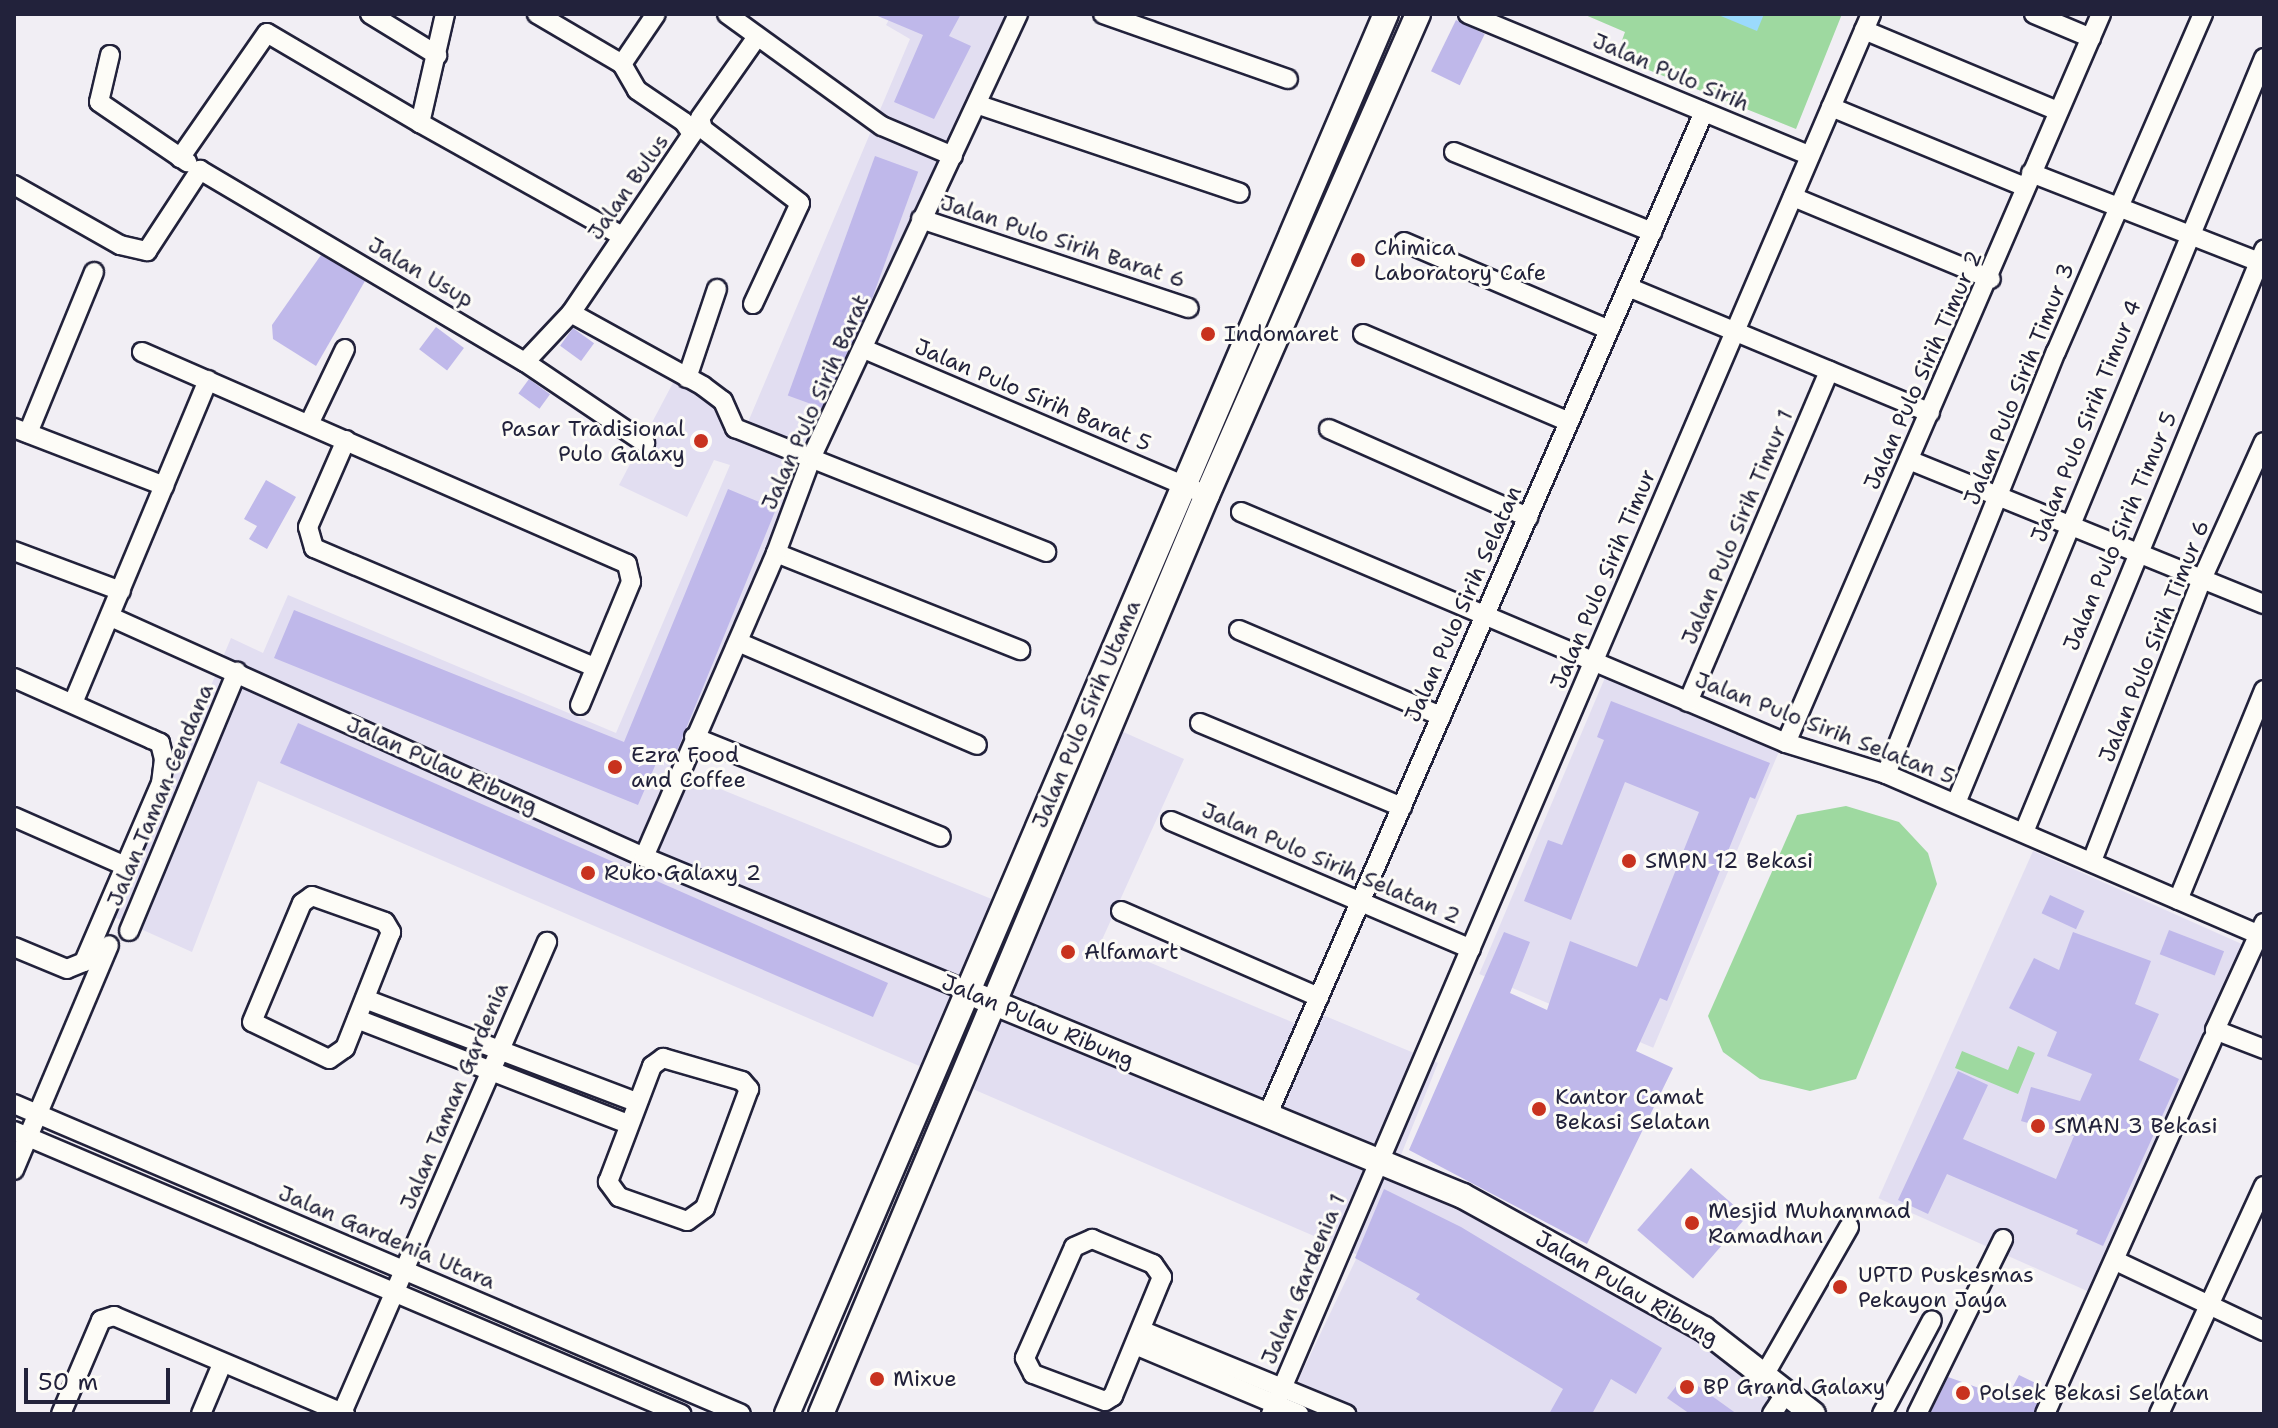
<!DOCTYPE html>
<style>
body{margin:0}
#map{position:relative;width:2278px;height:1428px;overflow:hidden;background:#f1eef4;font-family:"Shantell Sans",sans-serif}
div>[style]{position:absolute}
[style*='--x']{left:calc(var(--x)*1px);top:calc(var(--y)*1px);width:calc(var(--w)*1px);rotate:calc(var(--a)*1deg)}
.built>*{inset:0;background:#e2def1;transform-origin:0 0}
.green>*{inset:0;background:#9ed9a0}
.water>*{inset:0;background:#9bdafd}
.building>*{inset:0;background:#bfb8ea;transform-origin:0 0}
.roads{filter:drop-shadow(2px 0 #22223b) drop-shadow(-2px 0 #22223b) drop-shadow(0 2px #22223b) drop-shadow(0 -2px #22223b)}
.minor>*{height:18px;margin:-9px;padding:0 9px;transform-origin:9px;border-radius:9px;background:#fdfcf7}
.secondary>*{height:24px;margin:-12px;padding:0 12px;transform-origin:12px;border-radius:12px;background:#fdfcf7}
.dots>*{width:22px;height:22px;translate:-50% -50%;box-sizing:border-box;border:4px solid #fdfcf7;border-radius:50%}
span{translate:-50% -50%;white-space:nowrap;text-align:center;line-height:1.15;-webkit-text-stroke:6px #fdfcf7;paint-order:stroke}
.street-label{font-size:22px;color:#22223b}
.poi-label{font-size:22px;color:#22223b}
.left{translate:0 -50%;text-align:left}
.right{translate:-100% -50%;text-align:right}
.frame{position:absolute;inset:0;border:16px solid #22223b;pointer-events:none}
.scale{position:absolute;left:24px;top:1368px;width:146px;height:36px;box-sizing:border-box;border:4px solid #22223b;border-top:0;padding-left:10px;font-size:24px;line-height:28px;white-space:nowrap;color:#22223b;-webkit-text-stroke:6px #fdfcf7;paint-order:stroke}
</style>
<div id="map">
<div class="built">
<i style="clip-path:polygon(892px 14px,1011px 14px,812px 456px,686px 775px,999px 902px,1085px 715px,1184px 759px,1101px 942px,1311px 1030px,1318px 1013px,1438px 1063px,1401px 1155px,1821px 1414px,1282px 1414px,1358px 1255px,258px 781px,192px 952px,114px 917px,231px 638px,263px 653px,288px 595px,616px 733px,730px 465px,714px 460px,687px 517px,619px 485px,675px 379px,714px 401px,722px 426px,743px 434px,910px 39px,886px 25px)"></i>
<i style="left:1607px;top:673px;width:189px;height:327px;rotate:23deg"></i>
<i style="left:2033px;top:851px;width:231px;height:380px;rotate:24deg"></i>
</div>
<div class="green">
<i style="clip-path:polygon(1583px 14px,1842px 14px,1796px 129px,1616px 57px,1625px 32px)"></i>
<i style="clip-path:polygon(1846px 806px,1899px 822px,1928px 853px,1937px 884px,1856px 1079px,1810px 1091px,1760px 1079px,1723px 1052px,1708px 1016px,1797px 815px)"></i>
<i style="clip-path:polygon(2018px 1046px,2035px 1053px,2018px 1094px,1955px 1068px,1962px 1051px,2008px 1070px)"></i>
</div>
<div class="water">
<i style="clip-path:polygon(1716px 14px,1764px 14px,1757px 31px)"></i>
</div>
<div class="building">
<i style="clip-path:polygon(873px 14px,961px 14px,949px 36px,971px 46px,934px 119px,894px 102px,923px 35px)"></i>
<i style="left:1456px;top:20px;width:32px;height:57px;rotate:26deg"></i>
<i style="left:875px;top:156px;width:46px;height:255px;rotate:20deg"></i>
<i style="clip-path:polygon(321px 255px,365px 281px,316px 366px,273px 339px,272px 325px)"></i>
<i style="left:436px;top:327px;width:35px;height:28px;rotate:37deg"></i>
<i style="left:573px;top:328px;width:26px;height:22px;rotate:36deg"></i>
<i style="left:529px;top:379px;width:26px;height:18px;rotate:36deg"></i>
<i style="clip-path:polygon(266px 480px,296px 497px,267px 549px,249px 539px,257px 526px,244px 519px)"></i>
<i style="clip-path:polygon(728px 489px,776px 509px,674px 758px,661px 752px,638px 805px,274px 658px,294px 610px,624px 742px)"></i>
<i style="clip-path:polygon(1611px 701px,1770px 763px,1755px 799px,1750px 797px,1667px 1001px,1660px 998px,1636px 1051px,1673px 1068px,1587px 1244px,1409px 1150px,1504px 932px,1530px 942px,1510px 993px,1547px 1010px,1570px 941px,1637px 967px,1699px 812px,1625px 782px,1571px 920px,1524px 901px,1548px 840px,1562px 845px,1604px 740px,1597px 737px)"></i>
<i style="clip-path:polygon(298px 723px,888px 983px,873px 1017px,280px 763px)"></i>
<i style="left:2050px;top:895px;width:38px;height:20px;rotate:25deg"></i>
<i style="left:2169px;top:930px;width:59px;height:26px;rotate:21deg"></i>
<i style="clip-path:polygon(2073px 932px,2151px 961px,2135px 1004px,2159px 1014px,2139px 1060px,2179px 1079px,2103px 1246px,2076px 1234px,2078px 1230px,1947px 1174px,1928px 1214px,1898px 1200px,1958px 1071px,1988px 1085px,1963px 1139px,2056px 1179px,2074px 1136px,2021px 1121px,2031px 1087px,2080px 1101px,2092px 1074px,2047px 1056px,2057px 1032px,2009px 1008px,2034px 958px,2059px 970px)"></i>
<i style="left:1691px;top:1168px;width:74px;height:82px;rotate:41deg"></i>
<i style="clip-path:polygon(1384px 1189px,1461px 1227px,1662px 1348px,1636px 1394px,1611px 1379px,1592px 1414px,1549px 1414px,1563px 1389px,1416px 1299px,1420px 1294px,1355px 1258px)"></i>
<i style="clip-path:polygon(2019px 1375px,2044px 1387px,2033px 1414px,1930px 1414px,1948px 1377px,2007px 1398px)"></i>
<i style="clip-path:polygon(1684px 1376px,1737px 1414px,1690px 1414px,1667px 1398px)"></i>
</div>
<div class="roads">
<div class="minor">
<i style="--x:370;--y:14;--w:79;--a:31.5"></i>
<i style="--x:445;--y:14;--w:112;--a:102.9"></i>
<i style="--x:420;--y:123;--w:231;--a:29.2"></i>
<i style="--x:727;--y:14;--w:191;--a:35.9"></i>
<i style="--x:882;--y:126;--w:77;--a:22.9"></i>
<i style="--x:1103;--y:14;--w:196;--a:19.4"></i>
<i style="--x:1468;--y:14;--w:370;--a:22.5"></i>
<i style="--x:2034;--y:14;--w:62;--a:22.8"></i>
<i style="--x:1864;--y:30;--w:210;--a:22.7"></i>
<i style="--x:110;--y:55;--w:48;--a:103.2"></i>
<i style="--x:99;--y:102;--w:107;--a:34.3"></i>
<i style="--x:622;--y:64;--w:60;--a:-55.8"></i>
<i style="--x:979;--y:105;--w:275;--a:18.6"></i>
<i style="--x:1831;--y:107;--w:210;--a:22.4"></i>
<i style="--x:1454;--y:152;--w:214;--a:22"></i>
<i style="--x:180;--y:158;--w:152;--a:-55.2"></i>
<i style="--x:267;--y:33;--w:178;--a:30.5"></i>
<i style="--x:2031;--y:173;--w:250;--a:21.3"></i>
<i style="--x:14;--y:185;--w:122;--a:29.5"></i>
<i style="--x:120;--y:245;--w:28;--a:13"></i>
<i style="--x:147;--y:251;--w:97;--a:-56.8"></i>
<i style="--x:200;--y:170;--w:377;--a:30.6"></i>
<i style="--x:525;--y:362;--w:67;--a:-46.8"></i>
<i style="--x:571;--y:313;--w:216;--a:-55.9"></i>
<i style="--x:692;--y:134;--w:14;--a:-124"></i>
<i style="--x:684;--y:122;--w:57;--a:-145.8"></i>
<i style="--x:637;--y:90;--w:30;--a:-120"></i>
<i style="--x:622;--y:64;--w:99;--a:-149.5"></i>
<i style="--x:1793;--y:197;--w:214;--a:22.5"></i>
<i style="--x:921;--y:219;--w:282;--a:18.4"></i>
<i style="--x:1404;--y:242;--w:223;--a:23.2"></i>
<i style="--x:1628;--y:287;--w:327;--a:22.6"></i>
<i style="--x:753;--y:304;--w:111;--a:-65"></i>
<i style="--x:800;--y:203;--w:122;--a:-142.7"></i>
<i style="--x:703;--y:129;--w:11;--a:-105"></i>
<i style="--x:700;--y:118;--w:99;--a:-54.9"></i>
<i style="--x:571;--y:313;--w:151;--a:28.9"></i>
<i style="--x:703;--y:386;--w:25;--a:37"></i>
<i style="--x:723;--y:401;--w:30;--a:66"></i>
<i style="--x:735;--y:428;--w:335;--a:21.7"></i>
<i style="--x:1363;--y:334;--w:224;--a:23.1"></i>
<i style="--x:864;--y:349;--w:373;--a:23.1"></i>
<i style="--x:142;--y:352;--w:529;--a:23.61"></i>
<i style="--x:627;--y:564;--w:18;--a:77"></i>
<i style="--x:631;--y:582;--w:133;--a:112.5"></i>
<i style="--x:525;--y:362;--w:145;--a:34"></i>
<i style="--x:687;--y:378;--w:94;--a:-71.4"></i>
<i style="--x:309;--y:424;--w:83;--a:-64.4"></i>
<i style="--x:14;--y:428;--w:161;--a:21.1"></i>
<i style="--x:1329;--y:429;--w:218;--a:23.9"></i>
<i style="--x:28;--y:433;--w:174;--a:-67.7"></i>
<i style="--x:346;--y:440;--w:95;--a:113.6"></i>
<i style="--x:308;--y:527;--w:22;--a:74"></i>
<i style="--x:314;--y:548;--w:305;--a:23"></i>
<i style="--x:1909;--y:460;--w:383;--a:22.1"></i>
<i style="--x:1241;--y:512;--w:592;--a:22.97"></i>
<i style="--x:1786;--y:743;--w:105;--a:17.2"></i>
<i style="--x:1886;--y:774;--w:406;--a:23.3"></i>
<i style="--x:14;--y:551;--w:114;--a:20.5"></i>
<i style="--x:776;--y:553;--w:263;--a:21.7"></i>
<i style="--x:111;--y:617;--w:585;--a:24.24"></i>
<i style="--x:644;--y:857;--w:350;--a:22.5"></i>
<i style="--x:1239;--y:630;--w:220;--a:23.1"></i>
<i style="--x:738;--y:642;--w:260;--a:23.3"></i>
<i style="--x:14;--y:678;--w:150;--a:24"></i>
<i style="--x:151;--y:739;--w:10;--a:24"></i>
<i style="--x:160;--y:743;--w:16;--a:76"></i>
<i style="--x:164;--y:759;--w:24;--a:97"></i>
<i style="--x:161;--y:783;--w:195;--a:113.3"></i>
<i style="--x:84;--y:962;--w:18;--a:158"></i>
<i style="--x:67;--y:969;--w:57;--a:-157.5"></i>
<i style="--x:1688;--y:702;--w:360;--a:-66.9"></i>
<i style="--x:73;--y:703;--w:350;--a:-67.3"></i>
<i style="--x:1200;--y:723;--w:219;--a:22.6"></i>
<i style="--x:694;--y:737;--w:266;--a:22"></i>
<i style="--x:1786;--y:743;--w:794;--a:-66.63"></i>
<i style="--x:1886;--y:774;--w:455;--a:-68.1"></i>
<i style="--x:2056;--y:352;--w:369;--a:-66.5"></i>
<i style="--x:1956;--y:803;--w:806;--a:-67.54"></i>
<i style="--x:14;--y:817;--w:121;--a:23.8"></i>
<i style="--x:1171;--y:821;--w:326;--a:23.1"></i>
<i style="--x:2024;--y:832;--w:630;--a:-67.59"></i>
<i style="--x:644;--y:857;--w:331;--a:-66.5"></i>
<i style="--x:776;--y:553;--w:103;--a:-69.6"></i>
<i style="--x:812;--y:456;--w:488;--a:-65"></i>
<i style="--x:2092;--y:861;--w:303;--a:-68.7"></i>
<i style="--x:2202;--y:579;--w:150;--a:-65.7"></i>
<i style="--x:312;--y:896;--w:77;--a:19.6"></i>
<i style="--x:385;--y:922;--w:12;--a:59"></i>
<i style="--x:391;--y:932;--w:125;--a:111.6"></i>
<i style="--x:345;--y:1048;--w:19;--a:145"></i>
<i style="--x:329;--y:1059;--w:85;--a:-154.3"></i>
<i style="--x:252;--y:1022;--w:129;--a:-67.2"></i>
<i style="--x:302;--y:903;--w:12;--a:-35"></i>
<i style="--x:2178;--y:900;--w:227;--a:-67.7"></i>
<i style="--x:1121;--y:911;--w:216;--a:23.5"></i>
<i style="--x:2264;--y:923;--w:118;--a:114.6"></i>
<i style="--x:2215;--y:1030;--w:53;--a:21.2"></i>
<i style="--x:129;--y:931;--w:281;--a:-67.4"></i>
<i style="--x:365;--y:999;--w:290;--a:20.8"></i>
<i style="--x:357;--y:1019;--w:291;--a:21.2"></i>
<i style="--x:663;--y:1058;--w:82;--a:16.2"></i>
<i style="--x:742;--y:1081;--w:11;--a:49"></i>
<i style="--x:749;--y:1089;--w:127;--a:110.3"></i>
<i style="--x:705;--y:1208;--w:22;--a:144"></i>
<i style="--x:687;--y:1221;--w:72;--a:-160.6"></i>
<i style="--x:619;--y:1197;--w:19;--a:-126"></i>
<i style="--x:608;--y:1182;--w:124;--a:-69.2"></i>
<i style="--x:652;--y:1066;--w:14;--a:-36"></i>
<i style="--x:14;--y:1104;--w:790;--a:23.09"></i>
<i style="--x:1267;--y:1116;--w:1095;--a:-66.48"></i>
<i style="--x:14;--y:1131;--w:725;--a:22.99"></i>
<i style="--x:14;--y:1170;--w:244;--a:-67.1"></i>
<i style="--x:1092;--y:1239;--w:66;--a:22.3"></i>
<i style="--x:1153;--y:1264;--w:16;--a:55"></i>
<i style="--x:1162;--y:1277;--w:129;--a:112.4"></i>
<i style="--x:1113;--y:1396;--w:9;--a:148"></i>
<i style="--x:1105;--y:1401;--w:77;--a:-159.4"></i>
<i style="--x:1033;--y:1374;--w:18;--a:-117"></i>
<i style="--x:1025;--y:1358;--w:121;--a:-66.2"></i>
<i style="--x:1074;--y:1247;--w:20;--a:-24"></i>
<i style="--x:2116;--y:1261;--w:164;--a:25.3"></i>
<i style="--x:1141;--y:1330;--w:222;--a:22.3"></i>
<i style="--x:1135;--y:1345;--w:178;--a:22.8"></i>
<i style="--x:1766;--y:1372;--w:167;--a:-60.2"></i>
<i style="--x:342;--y:1413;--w:514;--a:-66.48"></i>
<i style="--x:61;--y:1414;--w:102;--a:-66.9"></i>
<i style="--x:101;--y:1320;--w:14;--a:-17"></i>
<i style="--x:114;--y:1316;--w:251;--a:23"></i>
<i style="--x:201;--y:1414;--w:54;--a:-67.2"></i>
<i style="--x:1271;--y:1414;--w:1523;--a:-66.8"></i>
<i style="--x:1772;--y:1414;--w:27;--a:-57"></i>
<i style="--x:1882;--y:1414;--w:106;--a:-62"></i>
<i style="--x:1917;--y:1414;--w:195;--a:-63.8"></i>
<i style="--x:2045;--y:1414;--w:410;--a:-65.9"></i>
<i style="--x:2159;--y:1414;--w:251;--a:-65.3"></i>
</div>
<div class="secondary">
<i style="--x:980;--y:997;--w:522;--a:22.39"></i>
<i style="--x:1463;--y:1196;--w:275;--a:28.9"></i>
<i style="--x:1704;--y:1329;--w:138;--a:37.9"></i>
<i style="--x:787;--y:1414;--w:1523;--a:-66.84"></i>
<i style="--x:821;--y:1414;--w:997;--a:-67.22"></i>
<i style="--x:1207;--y:495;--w:525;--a:-66.31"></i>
</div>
</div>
<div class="dots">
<i style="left:1358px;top:260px;background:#c8321e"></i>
<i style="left:1208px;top:334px;background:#c8321e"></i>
<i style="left:701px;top:441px;background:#c8321e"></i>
<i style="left:615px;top:767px;background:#c8321e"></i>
<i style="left:1629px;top:861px;background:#c8321e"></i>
<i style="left:588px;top:873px;background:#c8321e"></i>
<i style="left:1068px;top:952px;background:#c8321e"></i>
<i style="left:1539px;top:1109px;background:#c8321e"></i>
<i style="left:2038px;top:1126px;background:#c8321e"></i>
<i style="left:1692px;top:1223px;background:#c8321e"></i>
<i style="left:1840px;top:1287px;background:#c8321e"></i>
<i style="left:877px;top:1379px;background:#c8321e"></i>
<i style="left:1687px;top:1387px;background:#c8321e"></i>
<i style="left:1963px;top:1393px;background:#c8321e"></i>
</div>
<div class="street-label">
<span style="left:1671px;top:72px;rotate:23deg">Jalan Pulo Sirih</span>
<span style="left:628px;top:187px;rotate:-55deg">Jalan Bulus</span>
<span style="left:1063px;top:241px;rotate:18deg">Jalan Pulo Sirih Barat 6</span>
<span style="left:421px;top:272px;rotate:30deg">Jalan Usup</span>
<span style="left:1923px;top:370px;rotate:-66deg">Jalan Pulo Sirih Timur 2</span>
<span style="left:2019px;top:384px;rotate:-68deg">Jalan Pulo Sirih Timur 3</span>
<span style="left:1033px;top:395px;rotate:23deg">Jalan Pulo Sirih Barat 5</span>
<span style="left:815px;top:402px;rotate:-66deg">Jalan Pulo Sirih Barat</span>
<span style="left:2086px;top:421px;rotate:-68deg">Jalan Pulo Sirih Timur 4</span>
<span style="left:1737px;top:527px;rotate:-67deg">Jalan Pulo Sirih Timur 1</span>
<span style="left:2120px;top:531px;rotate:-67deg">Jalan Pulo Sirih Timur 5</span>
<span style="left:1603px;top:579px;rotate:-67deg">Jalan Pulo Sirih Timur</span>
<span style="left:1463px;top:604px;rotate:-66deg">Jalan Pulo Sirih Selatan</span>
<span style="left:2154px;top:641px;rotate:-68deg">Jalan Pulo Sirih Timur 6</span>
<span style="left:1086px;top:714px;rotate:-67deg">Jalan Pulo Sirih Utama</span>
<span style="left:1825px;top:728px;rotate:21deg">Jalan Pulo Sirih Selatan 5</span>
<span style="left:442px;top:765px;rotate:24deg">Jalan Pulau Ribung</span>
<span style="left:160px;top:795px;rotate:-67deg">Jalan Taman Cendana</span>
<span style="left:1331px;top:863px;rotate:23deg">Jalan Pulo Sirih Selatan 2</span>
<span style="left:1038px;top:1021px;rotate:23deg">Jalan Pulau Ribung</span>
<span style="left:454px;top:1096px;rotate:-67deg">Jalan Taman Gardenia</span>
<span style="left:387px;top:1237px;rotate:23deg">Jalan Gardenia Utara</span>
<span style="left:1303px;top:1279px;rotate:-67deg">Jalan Gardenia 1</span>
<span style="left:1627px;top:1288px;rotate:30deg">Jalan Pulau Ribung</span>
</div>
<div class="poi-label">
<span class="left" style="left:1374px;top:260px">Chimica<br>Laboratory Cafe</span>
<span class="left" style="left:1224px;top:334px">Indomaret</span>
<span class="right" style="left:685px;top:441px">Pasar Tradisional<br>Pulo Galaxy</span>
<span class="left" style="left:631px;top:767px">Ezra Food<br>and Coffee</span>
<span class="left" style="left:1645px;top:861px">SMPN 12 Bekasi</span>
<span class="left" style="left:604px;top:873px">Ruko Galaxy 2</span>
<span class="left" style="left:1084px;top:952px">Alfamart</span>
<span class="left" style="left:1555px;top:1109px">Kantor Camat<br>Bekasi Selatan</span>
<span class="left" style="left:2054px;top:1126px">SMAN 3 Bekasi</span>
<span class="left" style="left:1708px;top:1223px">Mesjid Muhammad<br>Ramadhan</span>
<span class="left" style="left:1858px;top:1287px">UPTD Puskesmas<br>Pekayon Jaya</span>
<span class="left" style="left:893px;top:1379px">Mixue</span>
<span class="left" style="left:1703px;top:1387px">BP Grand Galaxy</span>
<span class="left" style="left:1979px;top:1393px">Polsek Bekasi Selatan</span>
</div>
<div class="frame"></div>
<div class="scale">50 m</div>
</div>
